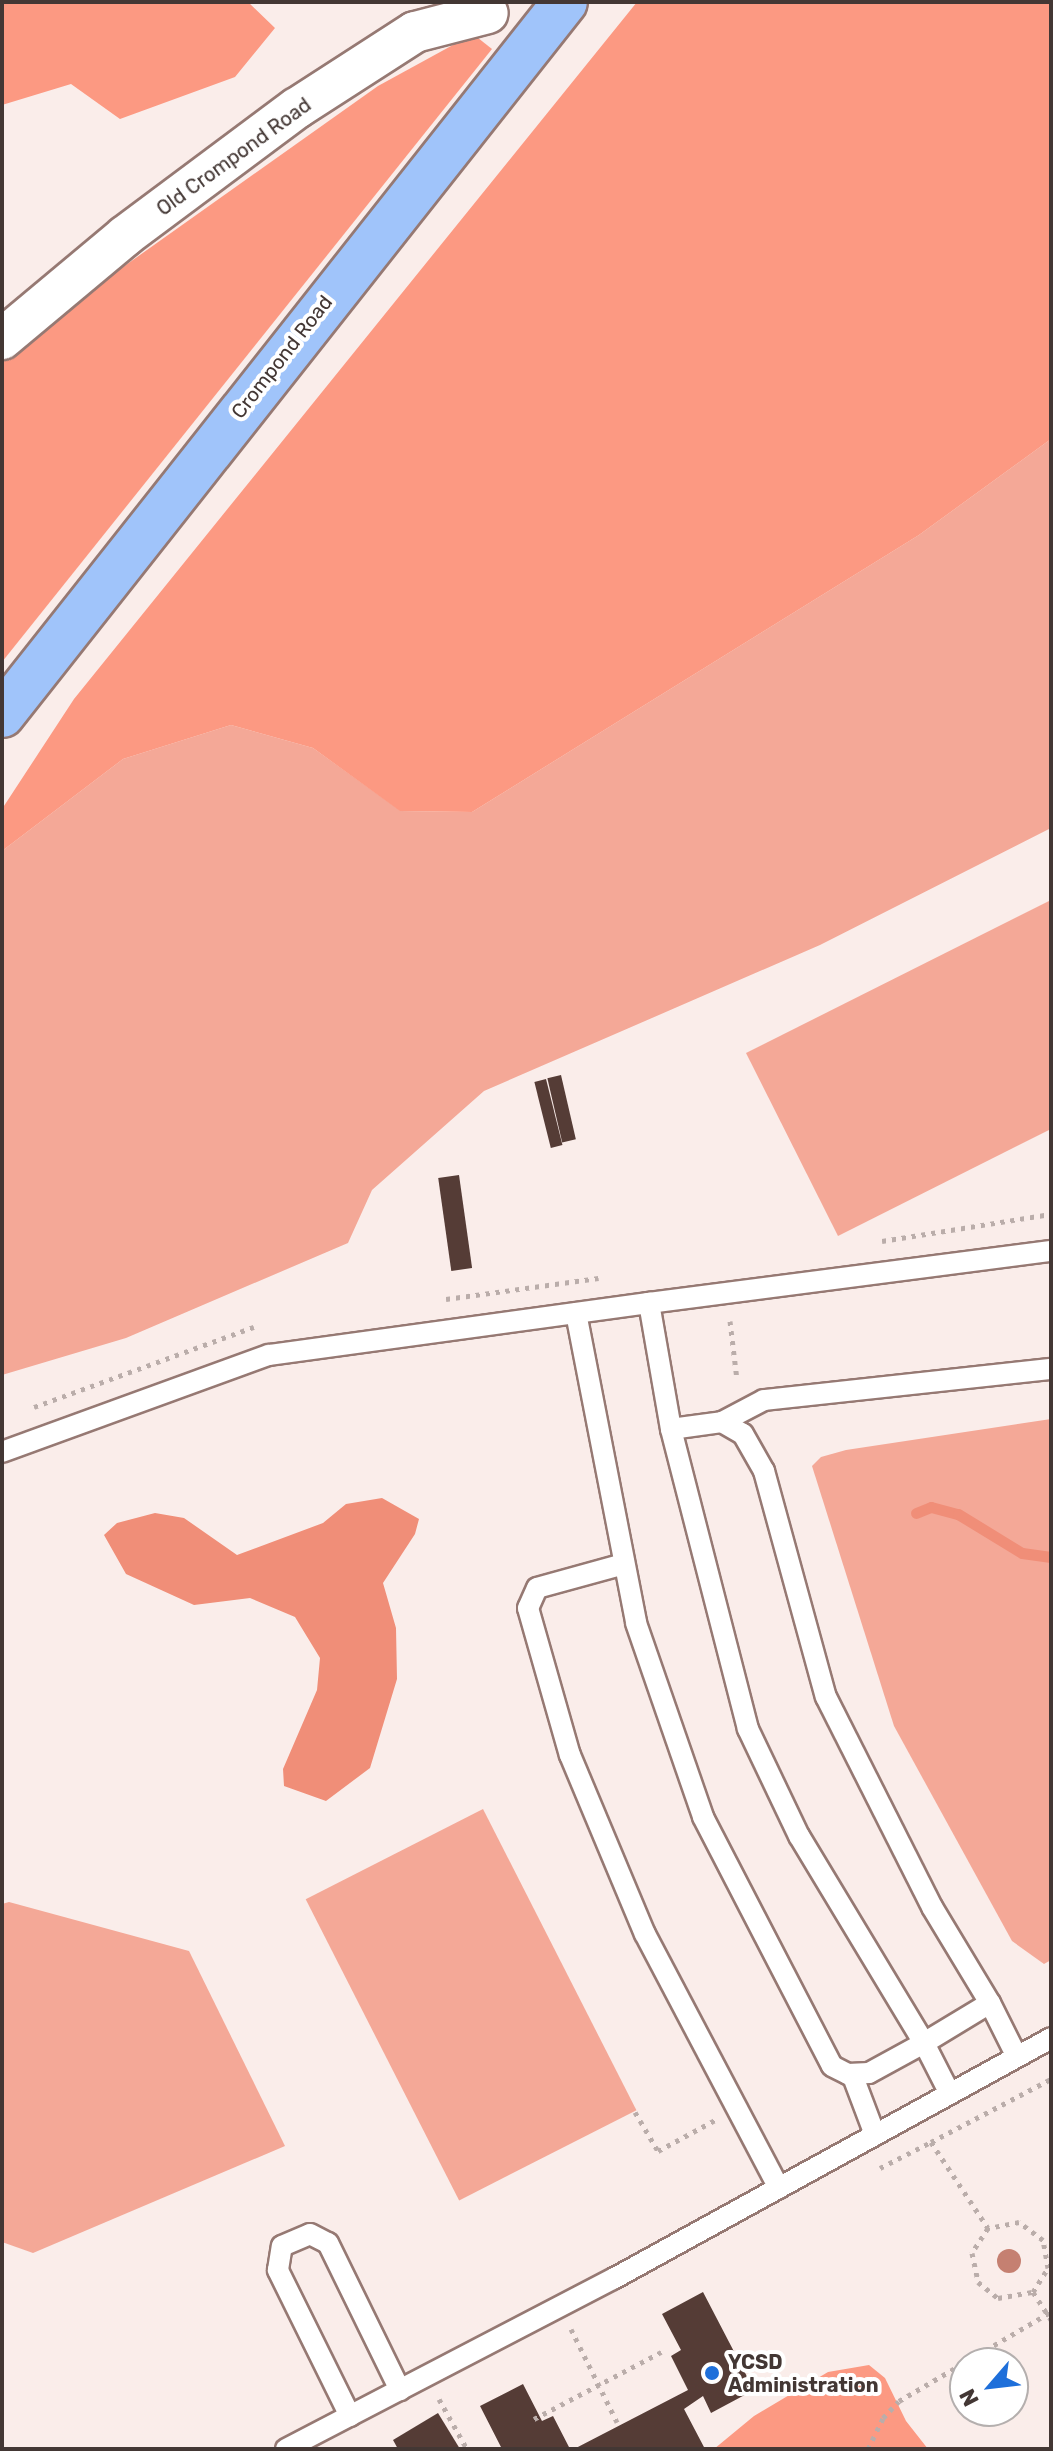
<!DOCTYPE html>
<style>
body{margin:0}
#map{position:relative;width:1053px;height:2451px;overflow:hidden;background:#faedea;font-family:Rubik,sans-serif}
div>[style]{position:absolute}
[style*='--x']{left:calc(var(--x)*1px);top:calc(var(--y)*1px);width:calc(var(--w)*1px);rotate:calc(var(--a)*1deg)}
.green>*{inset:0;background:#f4a897;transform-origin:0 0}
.forest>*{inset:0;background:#fc9982}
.water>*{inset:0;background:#f08e78}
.stream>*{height:11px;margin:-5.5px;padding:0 5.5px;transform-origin:5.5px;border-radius:5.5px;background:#f08e78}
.building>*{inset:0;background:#553c36;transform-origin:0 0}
.path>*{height:5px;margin-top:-2.5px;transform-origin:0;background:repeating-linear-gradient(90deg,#baadaa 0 4px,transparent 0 10px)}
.roads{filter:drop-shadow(2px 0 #967973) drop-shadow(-2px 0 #967973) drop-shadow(0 2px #967973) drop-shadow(0 -2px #967973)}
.service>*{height:20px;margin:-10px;padding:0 10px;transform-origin:10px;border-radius:10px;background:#fff}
.minor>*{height:40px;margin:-20px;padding:0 20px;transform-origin:20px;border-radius:20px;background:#fff}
.trunk>*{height:44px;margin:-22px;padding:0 22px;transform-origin:22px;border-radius:22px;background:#a0c4fa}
.trees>*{width:24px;height:24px;margin:-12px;border-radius:50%;background:#c58071}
.dots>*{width:22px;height:22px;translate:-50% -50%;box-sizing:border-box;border:4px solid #fff;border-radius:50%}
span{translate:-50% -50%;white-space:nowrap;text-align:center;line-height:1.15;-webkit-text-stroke:8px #fff;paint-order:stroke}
.street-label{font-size:20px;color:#433734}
.poi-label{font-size:20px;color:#433734;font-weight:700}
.left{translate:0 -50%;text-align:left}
.frame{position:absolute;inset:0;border:4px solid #433734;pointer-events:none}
.north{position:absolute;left:949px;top:2347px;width:80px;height:80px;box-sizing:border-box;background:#fff;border:2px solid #b4afae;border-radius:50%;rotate:242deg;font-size:22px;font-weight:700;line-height:32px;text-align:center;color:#433734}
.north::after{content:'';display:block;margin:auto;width:28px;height:36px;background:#1e6fda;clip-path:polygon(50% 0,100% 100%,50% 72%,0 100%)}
</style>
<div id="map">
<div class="green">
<i style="clip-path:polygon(1051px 439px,1051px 828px,820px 945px,484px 1091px,372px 1190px,348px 1243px,126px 1338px,2px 1375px,2px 851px,123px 759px,231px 725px,313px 748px,401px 811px,472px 812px,919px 535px)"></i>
<i style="clip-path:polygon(1051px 900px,1051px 1129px,838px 1236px,746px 1053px)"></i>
<i style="clip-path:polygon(1051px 1419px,1051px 1960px,1044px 1964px,1012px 1941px,894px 1726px,812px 1466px,821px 1457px,846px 1450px)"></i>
<i style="left:483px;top:1809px;width:338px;height:199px;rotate:63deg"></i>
<i style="clip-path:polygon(9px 1902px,189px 1951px,285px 2146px,33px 2253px,2px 2242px,2px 1904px)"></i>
</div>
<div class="forest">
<i style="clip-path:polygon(2px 2px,248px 2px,275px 28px,235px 77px,120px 119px,71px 84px,2px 105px)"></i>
<i style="clip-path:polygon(637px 2px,1051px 2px,1051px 439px,919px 535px,472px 812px,400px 811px,313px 748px,231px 725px,123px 759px,2px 851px,2px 809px,74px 699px)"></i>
<i style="clip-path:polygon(473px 34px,492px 49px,2px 662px,2px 363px,85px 294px,378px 86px)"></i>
<i style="clip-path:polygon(869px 2365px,885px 2378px,906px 2421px,928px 2449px,714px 2449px,754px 2416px,828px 2372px)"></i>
</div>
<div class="water">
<i style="clip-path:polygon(382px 1498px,419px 1519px,415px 1534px,383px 1583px,396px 1628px,397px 1679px,370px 1768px,326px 1801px,284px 1786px,283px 1769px,317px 1690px,320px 1658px,295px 1617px,250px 1598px,194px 1605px,126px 1574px,104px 1535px,117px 1523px,155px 1513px,184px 1518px,237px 1555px,323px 1523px,346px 1504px)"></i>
</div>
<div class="stream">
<i style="--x:916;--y:1513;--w:16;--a:-22"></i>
<i style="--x:931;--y:1507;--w:28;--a:15"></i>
<i style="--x:958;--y:1514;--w:75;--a:31.4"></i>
<i style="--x:1022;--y:1553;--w:29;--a:8"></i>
</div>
<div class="building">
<i style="left:561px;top:1075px;width:66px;height:14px;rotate:77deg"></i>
<i style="left:546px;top:1079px;width:68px;height:12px;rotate:76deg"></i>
<i style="left:459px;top:1175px;width:94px;height:21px;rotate:82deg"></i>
<i style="clip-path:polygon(703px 2292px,754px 2390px,711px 2413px,703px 2396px,684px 2409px,705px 2449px,574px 2449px,688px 2390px,671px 2356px,681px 2350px,662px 2314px)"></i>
<i style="clip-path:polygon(523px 2384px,542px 2421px,553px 2416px,570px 2449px,502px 2449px,480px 2406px)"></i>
<i style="clip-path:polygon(438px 2413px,460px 2449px,398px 2449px,393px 2440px)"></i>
</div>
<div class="path">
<i style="--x:882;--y:1241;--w:171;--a:-9.1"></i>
<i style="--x:446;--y:1299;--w:154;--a:-7.8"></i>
<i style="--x:730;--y:1321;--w:59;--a:83.2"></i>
<i style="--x:34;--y:1407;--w:234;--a:-20"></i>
<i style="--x:635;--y:2112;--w:45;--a:59.5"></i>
<i style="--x:658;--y:2151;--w:65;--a:-28.5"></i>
<i style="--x:931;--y:2142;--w:136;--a:-27.7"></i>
<i style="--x:880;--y:2168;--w:57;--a:-27"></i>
<i style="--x:931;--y:2142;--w:103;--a:56.5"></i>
<i style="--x:988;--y:2228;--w:30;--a:123"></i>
<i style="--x:972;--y:2253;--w:30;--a:78"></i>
<i style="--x:978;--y:2282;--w:26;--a:39"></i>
<i style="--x:998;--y:2298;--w:36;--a:-10"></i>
<i style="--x:1033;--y:2292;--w:28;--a:-58"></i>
<i style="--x:1048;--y:2268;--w:28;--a:-100"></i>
<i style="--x:1043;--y:2240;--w:30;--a:-143"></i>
<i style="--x:1019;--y:2222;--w:32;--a:169"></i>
<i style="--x:1033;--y:2292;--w:33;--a:57"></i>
<i style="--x:571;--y:2329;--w:104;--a:63.7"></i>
<i style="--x:439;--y:2399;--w:57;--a:60.8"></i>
<i style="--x:534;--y:2419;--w:144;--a:-27.8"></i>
<i style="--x:868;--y:2449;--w:34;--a:-64"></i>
<i style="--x:883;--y:2418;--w:23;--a:-47"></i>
<i style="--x:899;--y:2401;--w:176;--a:-30.4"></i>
</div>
<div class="roads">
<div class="service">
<i style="--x:649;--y:1303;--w:405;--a:-7.4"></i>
<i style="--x:576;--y:1313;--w:316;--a:79"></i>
<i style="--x:636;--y:1623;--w:205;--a:70.9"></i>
<i style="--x:703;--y:1817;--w:280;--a:62.6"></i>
<i style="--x:832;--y:2066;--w:18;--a:27"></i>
<i style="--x:848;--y:2074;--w:21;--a:-3"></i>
<i style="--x:869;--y:2073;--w:63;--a:-28.6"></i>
<i style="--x:924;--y:2043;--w:242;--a:-121.1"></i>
<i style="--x:799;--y:1836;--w:119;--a:-115.5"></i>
<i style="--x:748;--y:1729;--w:310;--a:-104.4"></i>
<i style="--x:671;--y:1429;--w:51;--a:-7.8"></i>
<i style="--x:722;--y:1422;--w:24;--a:30"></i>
<i style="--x:743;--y:1434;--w:43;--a:60.4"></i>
<i style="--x:764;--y:1471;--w:234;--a:74.7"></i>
<i style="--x:826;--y:1697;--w:235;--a:63.2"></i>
<i style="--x:932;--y:1907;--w:112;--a:58.9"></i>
<i style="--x:990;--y:2003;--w:77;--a:148.8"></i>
<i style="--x:924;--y:2043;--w:57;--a:63"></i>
<i style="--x:722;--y:1422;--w:47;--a:-27.6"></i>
<i style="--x:764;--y:1400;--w:289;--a:-6.2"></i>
<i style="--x:2;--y:1452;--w:284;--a:-20"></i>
<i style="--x:269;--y:1355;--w:384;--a:-7.8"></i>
<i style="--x:649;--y:1303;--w:128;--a:80.1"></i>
<i style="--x:624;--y:1564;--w:90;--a:164.6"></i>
<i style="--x:537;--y:1588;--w:22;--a:114"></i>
<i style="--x:528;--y:1608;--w:153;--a:74.1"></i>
<i style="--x:570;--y:1755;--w:194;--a:67.3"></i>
<i style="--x:645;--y:1934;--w:287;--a:62.2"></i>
<i style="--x:990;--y:2003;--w:60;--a:63.4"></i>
<i style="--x:852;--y:2074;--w:65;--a:69.3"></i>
<i style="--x:350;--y:2416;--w:163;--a:-116.3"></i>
<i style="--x:278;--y:2270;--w:24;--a:-81"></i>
<i style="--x:282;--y:2246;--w:30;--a:-23"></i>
<i style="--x:310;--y:2234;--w:20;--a:27"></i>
<i style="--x:328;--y:2243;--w:164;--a:63.9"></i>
<i style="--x:286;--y:2449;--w:369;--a:-27.5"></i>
<i style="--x:613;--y:2279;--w:500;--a:-28.8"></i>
</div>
<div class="minor">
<i style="--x:2;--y:339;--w:160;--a:-39.9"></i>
<i style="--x:125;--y:236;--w:214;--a:-36.7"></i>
<i style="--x:297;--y:108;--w:140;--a:-32.8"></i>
<i style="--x:415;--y:32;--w:75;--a:-14.6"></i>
</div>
<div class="trunk">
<i style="--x:2;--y:715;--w:908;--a:-51.7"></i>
</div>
</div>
<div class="trees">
<i style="left:1009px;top:2261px"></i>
</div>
<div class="dots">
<i style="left:712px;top:2373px;background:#1e6fda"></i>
</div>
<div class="street-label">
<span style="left:234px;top:157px;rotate:-36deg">Old Crompond Road</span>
<span style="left:282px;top:357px;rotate:-52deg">Crompond Road</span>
</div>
<div class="poi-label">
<span class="left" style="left:728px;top:2374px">YCSD<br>Administration</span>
</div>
<div class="frame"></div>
<div class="north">N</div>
</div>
